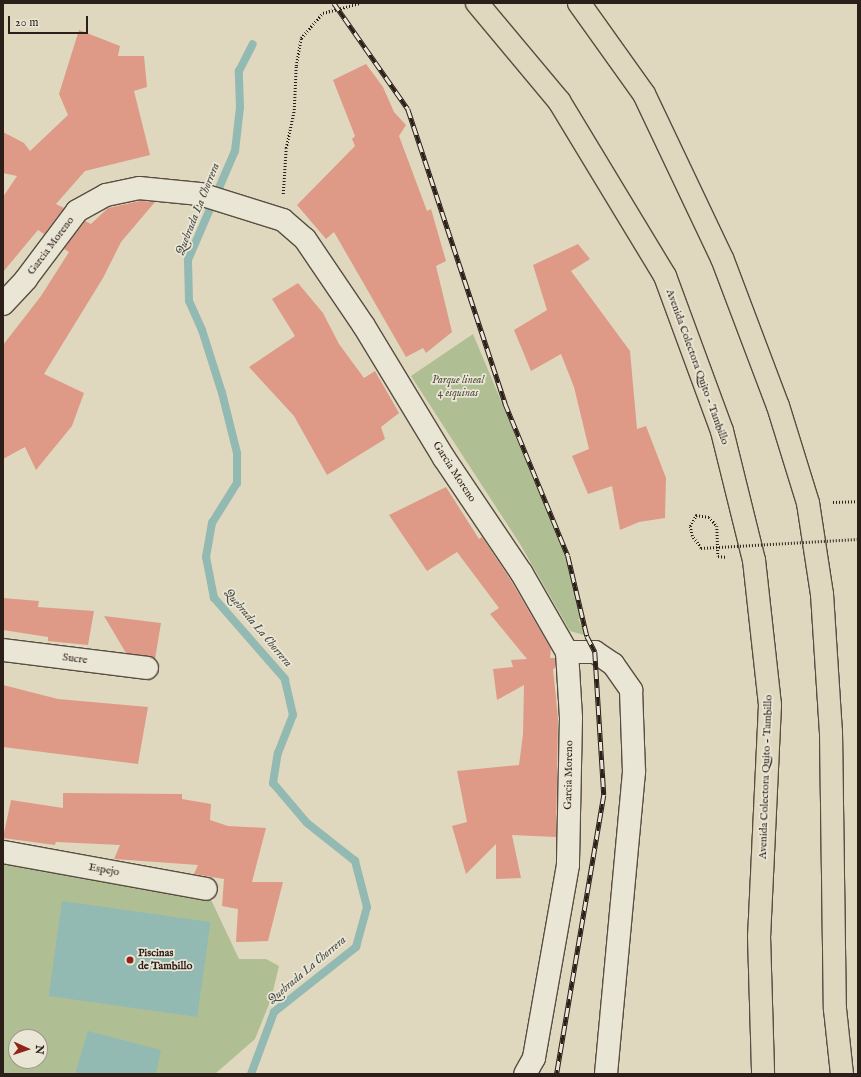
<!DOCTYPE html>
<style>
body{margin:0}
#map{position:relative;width:861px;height:1077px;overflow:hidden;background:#dfd8bf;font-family:"IM FELL English",serif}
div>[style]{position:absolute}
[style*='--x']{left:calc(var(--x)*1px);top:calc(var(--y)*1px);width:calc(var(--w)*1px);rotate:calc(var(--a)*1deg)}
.green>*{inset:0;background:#b0bf93}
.water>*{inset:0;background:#93b9b3;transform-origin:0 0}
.stream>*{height:8px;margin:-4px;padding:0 4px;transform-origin:4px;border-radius:4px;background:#93b9b3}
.building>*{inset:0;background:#de9a86}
.path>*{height:2.5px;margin-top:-1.25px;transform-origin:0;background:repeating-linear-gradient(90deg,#2c1f19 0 1px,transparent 0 3px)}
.roads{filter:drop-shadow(1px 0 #594d42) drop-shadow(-1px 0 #594d42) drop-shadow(0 1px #594d42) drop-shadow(0 -1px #594d42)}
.minor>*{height:22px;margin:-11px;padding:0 11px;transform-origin:11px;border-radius:11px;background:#eae6d5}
.highway>*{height:22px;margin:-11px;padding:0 11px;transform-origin:11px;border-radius:11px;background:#dfd8bf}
.rail>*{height:4.5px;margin-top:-2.25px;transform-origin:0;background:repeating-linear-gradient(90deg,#eae6d5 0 9px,#2c1f19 0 18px);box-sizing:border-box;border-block:1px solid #2c1f19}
.path-bridge>*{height:2.5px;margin-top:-1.25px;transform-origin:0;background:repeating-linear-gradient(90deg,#2c1f19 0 1px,transparent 0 3px)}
.dots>*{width:11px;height:11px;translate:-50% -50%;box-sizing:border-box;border:2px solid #eae6d5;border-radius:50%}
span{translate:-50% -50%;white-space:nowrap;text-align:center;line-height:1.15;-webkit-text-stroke:3.5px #eae6d5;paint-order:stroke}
.street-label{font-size:11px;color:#2c1f19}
.park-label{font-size:11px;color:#544f3e;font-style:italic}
.poi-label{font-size:11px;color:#2c1f19;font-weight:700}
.left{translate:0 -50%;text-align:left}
.water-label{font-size:12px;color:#4b4d47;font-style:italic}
.frame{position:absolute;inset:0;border:4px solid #2c1f19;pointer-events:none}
.north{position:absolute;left:8px;top:1029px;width:40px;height:40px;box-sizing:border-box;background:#eae6d5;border:1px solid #9e968a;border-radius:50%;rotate:93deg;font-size:11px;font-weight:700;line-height:16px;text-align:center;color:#2c1f19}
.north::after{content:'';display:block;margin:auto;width:14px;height:18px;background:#8f2418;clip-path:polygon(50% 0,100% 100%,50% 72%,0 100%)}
.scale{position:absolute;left:8px;top:16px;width:80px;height:18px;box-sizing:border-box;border:2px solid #2c1f19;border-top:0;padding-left:5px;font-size:12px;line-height:14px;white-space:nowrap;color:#2c1f19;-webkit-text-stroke:3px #eae6d5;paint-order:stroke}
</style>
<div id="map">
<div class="green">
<i style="clip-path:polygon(473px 334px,566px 556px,583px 619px,578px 619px,587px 636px,570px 631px,520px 544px,411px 376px)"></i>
<i style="clip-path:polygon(evenodd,3px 852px,206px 889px,239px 959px,266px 959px,279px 966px,271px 999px,255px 1039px,215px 1074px,3px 1074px,3px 852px,16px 1037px,40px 1037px,40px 1061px,16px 1061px,16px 1037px)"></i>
</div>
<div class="water">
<i style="left:62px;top:901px;width:150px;height:96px;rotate:8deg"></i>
<i style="clip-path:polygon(88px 1031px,161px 1050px,156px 1074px,75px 1074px)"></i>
</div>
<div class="stream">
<i style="--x:251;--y:1074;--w:66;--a:-69.6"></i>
<i style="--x:274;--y:1012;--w:105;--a:-38.4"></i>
<i style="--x:356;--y:947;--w:41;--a:-74.6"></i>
<i style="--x:367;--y:907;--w:48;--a:-104.6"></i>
<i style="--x:355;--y:861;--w:61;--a:-141.6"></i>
<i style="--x:307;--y:823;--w:52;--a:-130.4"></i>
<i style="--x:273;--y:783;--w:30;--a:-81"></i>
<i style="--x:278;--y:753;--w:41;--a:-68.5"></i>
<i style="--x:293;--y:715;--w:37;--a:-103"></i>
<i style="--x:285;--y:679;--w:108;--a:-131.2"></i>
<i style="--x:214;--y:598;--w:42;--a:-101"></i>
<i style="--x:206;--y:557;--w:35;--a:-80"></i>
<i style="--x:212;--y:523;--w:47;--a:-58"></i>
<i style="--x:237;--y:483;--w:30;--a:-90"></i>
<i style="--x:237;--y:453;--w:62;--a:-104"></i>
<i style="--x:222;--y:393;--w:66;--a:-107.6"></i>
<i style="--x:202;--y:330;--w:32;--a:-114"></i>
<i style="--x:189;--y:301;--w:41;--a:-91.4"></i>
<i style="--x:188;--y:260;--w:119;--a:-66.7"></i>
<i style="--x:235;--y:151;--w:44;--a:-83.5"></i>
<i style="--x:240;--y:107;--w:36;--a:-92"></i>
<i style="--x:239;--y:71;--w:30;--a:-63"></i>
</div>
<div class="building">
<i style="clip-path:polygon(79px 30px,120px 46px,118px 56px,144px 56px,147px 87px,134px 91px,150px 155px,85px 171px,56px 204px,64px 208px,44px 234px,38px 230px,3px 272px,3px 197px,17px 176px,3px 173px,3px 132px,24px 143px,30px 151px,68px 115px,59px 94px)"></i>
<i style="clip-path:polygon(366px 64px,383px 87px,394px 112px,406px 125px,399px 136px,427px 211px,431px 209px,446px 261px,436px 266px,452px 332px,426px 353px,423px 348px,406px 357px,334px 232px,326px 239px,297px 205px,355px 146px,352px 139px,355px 136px,333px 80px)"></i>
<i style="clip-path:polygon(140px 201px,155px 202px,121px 242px,103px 278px,44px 374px,84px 393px,72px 426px,36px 470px,25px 447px,3px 459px,3px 345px,41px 296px,69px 252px,64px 249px,85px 221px,91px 224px,108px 208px)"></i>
<i style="clip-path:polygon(578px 244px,590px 259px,571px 271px,630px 351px,637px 429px,646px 426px,666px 478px,665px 518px,639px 522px,620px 530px,612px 486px,588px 494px,572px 456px,589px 449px,574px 387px,561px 354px,531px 371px,514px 330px,547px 310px,533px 265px)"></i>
<i style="clip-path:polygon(298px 283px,323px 313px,339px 344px,364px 378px,375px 371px,399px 413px,381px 427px,385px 439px,327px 475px,294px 416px,249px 367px,295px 336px,272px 299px)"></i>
<i style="clip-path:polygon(446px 487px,479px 539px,482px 537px,510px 579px,551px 649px,550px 658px,555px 658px,555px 668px,553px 669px,558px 718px,556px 837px,512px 835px,521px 878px,496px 879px,496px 844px,466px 874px,452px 826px,467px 822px,457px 771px,519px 765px,523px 734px,524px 685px,497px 700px,493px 669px,513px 667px,511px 660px,527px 659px,490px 614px,499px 608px,457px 552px,427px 571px,389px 515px)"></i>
<i style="clip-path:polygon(3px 598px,39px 601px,38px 607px,94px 611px,88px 645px,48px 641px,48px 637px,3px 630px)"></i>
<i style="clip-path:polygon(104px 616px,161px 623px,155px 659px,126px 653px)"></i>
<i style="clip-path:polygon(3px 685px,58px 699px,148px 707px,138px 764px,3px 747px)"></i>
<i style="clip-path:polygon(63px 793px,182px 794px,182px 799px,211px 804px,210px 820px,228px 826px,266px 828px,252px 882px,283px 882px,268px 941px,236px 942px,238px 909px,222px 906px,224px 879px,194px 874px,198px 865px,114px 859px,120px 845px,56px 842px,55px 845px,3px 838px,11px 800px,63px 808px)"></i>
</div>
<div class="path">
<i style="--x:283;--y:194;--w:46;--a:-86.3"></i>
<i style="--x:286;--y:148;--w:39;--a:-78"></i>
<i style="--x:294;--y:110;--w:44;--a:-87.4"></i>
<i style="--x:296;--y:66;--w:28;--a:-80"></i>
<i style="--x:301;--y:38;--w:33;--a:-49"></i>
<i style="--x:323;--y:13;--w:39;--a:-15"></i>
<i style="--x:833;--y:502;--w:25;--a:-2"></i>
<i style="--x:701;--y:548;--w:15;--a:-127"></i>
<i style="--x:692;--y:536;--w:10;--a:-101"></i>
<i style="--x:690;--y:526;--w:13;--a:-61"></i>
<i style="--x:696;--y:515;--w:13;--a:9"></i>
<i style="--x:709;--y:517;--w:12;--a:48"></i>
<i style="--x:717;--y:526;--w:30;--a:88"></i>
<i style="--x:718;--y:556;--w:9;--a:6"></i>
</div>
<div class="roads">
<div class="minor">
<i style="--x:3;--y:304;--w:34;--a:-47"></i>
<i style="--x:26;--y:279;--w:85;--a:-53.1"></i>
<i style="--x:77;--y:211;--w:33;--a:-29"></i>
<i style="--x:106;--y:195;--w:34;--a:-12"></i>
<i style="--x:139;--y:188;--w:61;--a:5.6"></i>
<i style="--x:200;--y:194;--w:87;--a:17.4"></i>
<i style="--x:283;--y:220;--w:29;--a:41"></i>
<i style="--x:305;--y:239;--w:105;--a:55.9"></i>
<i style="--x:364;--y:326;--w:154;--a:58.8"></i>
<i style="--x:444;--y:458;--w:138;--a:56"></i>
<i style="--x:521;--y:572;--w:92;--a:60.1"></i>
<i style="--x:567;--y:652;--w:66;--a:86.5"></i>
<i style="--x:571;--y:718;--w:147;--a:91.2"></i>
<i style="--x:568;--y:865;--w:196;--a:100"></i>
<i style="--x:534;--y:1058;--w:18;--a:119"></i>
<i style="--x:3;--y:650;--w:145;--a:7.1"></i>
<i style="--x:567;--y:652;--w:28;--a:0"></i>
<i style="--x:595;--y:652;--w:22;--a:34"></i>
<i style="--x:613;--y:664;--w:32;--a:55"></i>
<i style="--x:631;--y:690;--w:82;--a:87.9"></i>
<i style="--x:634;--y:772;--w:303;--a:95.3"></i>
<i style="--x:3;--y:852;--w:206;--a:10.3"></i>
</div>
<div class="highway">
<i style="--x:477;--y:3;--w:128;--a:50.1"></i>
<i style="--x:559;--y:101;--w:205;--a:58.8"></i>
<i style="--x:665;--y:276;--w:165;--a:69.8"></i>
<i style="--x:722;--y:431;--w:133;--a:76.1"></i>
<i style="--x:754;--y:560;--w:146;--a:83.7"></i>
<i style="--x:770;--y:705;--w:231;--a:92.7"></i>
<i style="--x:759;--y:936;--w:138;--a:88.3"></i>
<i style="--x:579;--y:3;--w:112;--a:54.5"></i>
<i style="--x:644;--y:94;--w:182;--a:64.6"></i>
<i style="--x:722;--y:258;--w:158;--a:69.3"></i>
<i style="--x:778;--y:406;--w:102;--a:72.8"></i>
<i style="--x:808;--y:503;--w:92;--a:81.3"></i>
<i style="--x:822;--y:594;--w:138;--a:86.3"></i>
<i style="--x:831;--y:732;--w:277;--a:89.2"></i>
<i style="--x:835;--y:1009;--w:65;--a:83.9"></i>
</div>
</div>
<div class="rail">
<i style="--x:334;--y:3;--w:129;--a:55.1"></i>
<i style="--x:408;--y:109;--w:310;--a:71.7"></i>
<i style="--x:505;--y:403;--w:165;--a:67.6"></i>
<i style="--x:568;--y:556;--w:82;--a:76.6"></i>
<i style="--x:587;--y:636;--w:18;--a:63"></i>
<i style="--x:595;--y:652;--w:143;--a:86.4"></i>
<i style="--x:604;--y:795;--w:283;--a:99.6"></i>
</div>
<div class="path-bridge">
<i style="--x:701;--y:548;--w:157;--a:-3.3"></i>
</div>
<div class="dots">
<i style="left:130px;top:960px;background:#8f2418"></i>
</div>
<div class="street-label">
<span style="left:51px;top:246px;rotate:-53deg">Garcia Moreno</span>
<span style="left:697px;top:367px;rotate:70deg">Avenida Colectora Quito - Tambillo</span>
<span style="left:454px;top:472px;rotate:57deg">Garcia Moreno</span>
<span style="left:75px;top:659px;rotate:7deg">Sucre</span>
<span style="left:569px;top:775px;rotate:-89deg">Garcia Moreno</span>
<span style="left:766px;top:777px;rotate:-88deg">Avenida Colectora Quito - Tambillo</span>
<span style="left:104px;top:870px;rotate:10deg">Espejo</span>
</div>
<div class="park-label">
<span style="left:458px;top:387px">Parque lineal<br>4 esquinas</span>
</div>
<div class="poi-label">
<span class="left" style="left:138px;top:960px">Piscinas<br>de Tambillo</span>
</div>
<div class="water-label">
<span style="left:198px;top:209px;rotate:-68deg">Quebrada La Chorrera</span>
<span style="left:258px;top:628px;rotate:50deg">Quebrada La Chorrera</span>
<span style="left:307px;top:970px;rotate:-40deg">Quebrada La Chorrera</span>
</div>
<div class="frame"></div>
<div class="north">N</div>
<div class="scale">20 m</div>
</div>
